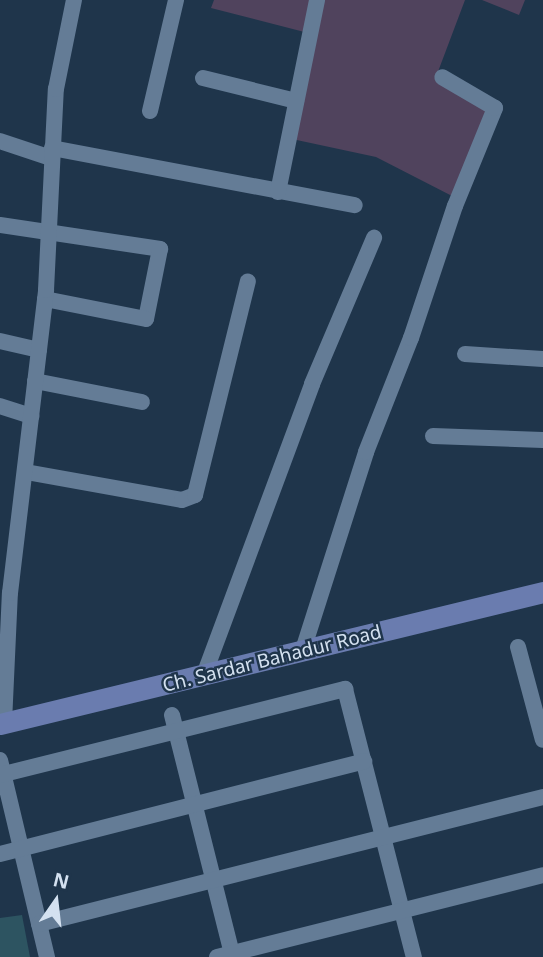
<!DOCTYPE html>
<style>
body{margin:0}
#map{position:relative;width:543px;height:957px;overflow:hidden;background:#1f354b;font-family:"Noto Sans",sans-serif}
div>[style]{position:absolute}
[style*='--x']{left:calc(var(--x)*1px);top:calc(var(--y)*1px);width:calc(var(--w)*1px);rotate:calc(var(--a)*1deg)}
.green>*{inset:0;background:#50435d}
.building>*{inset:0;background:#2d5461}
.street>*{height:16px;margin:-8px;padding:0 8px;transform-origin:8px;border-radius:8px;background:#647c96}
.secondary>*{height:21px;margin:-10.5px;padding:0 10.5px;transform-origin:10.5px;border-radius:10.5px;background:#6a7caf}
span{translate:-50% -50%;white-space:nowrap;text-align:center;line-height:1.15;-webkit-text-stroke:5px #1f354b;paint-order:stroke}
.street-label{font-size:19px;color:#d4e1f0}
.north{position:absolute;left:21px;top:866px;width:70px;height:70px;-webkit-text-stroke:5px #1f354b;paint-order:stroke;rotate:14deg;font-size:19px;font-weight:700;line-height:28px;text-align:center;color:#d4e1f0}
.north::after{content:'';display:block;margin:auto;width:24px;height:32px;background:#d4e1f0;clip-path:polygon(50% 0,100% 100%,50% 72%,0 100%)}
</style>
<div id="map">
<div class="green">
<i style="clip-path:polygon(214px 0,465px 0,436px 77px,487px 109px,454px 197px,376px 157px,292px 139px,316px 35px,211px 8px)"></i>
<i style="clip-path:polygon(482px 0,525px 0,519px 15px)"></i>
</div>
<div class="building">
<i style="clip-path:polygon(22px 915px,30px 957px,0 957px,0 918px)"></i>
</div>
<div class="street">
<i style="--x:203;--y:78;--w:96;--a:13.9"></i>
<i style="--x:150;--y:111;--w:114;--a:-76.8"></i>
<i style="--x:0;--y:141;--w:54;--a:18.4"></i>
<i style="--x:52;--y:148;--w:308;--a:10.7"></i>
<i style="--x:278;--y:192;--w:196;--a:-78.5"></i>
<i style="--x:0;--y:225;--w:162;--a:8.5"></i>
<i style="--x:160;--y:249;--w:71;--a:101.3"></i>
<i style="--x:146;--y:319;--w:103;--a:-168.8"></i>
<i style="--x:0;--y:341;--w:40;--a:13"></i>
<i style="--x:465;--y:354;--w:78;--a:3.7"></i>
<i style="--x:35;--y:381;--w:109;--a:11.1"></i>
<i style="--x:0;--y:406;--w:33;--a:18"></i>
<i style="--x:433;--y:436;--w:110;--a:2.1"></i>
<i style="--x:26;--y:472;--w:158;--a:10.2"></i>
<i style="--x:182;--y:500;--w:14;--a:-21"></i>
<i style="--x:195;--y:495;--w:220;--a:-76.1"></i>
<i style="--x:518;--y:647;--w:96;--a:75"></i>
<i style="--x:302;--y:653;--w:211;--a:-72.3"></i>
<i style="--x:366;--y:452;--w:123;--a:-68.5"></i>
<i style="--x:411;--y:338;--w:139;--a:-71.6"></i>
<i style="--x:455;--y:206;--w:106;--a:-67.8"></i>
<i style="--x:495;--y:108;--w:61;--a:-149.7"></i>
<i style="--x:204;--y:675;--w:310;--a:-69.6"></i>
<i style="--x:312;--y:384;--w:159;--a:-67"></i>
<i style="--x:172;--y:715;--w:250;--a:75.9"></i>
<i style="--x:4;--y:723;--w:130;--a:-87.4"></i>
<i style="--x:10;--y:593;--w:305;--a:-83.2"></i>
<i style="--x:46;--y:290;--w:201;--a:-87.2"></i>
<i style="--x:56;--y:89;--w:91;--a:-78.6"></i>
<i style="--x:0;--y:760;--w:203;--a:76.6"></i>
<i style="--x:0;--y:775;--w:356;--a:-14"></i>
<i style="--x:345;--y:689;--w:277;--a:75.6"></i>
<i style="--x:0;--y:854;--w:376;--a:-14.3"></i>
<i style="--x:39;--y:924;--w:520;--a:-14.14"></i>
<i style="--x:217;--y:957;--w:336;--a:-14.1"></i>
</div>
<div class="secondary">
<i style="--x:0;--y:724;--w:559;--a:-13.66"></i>
</div>
<div class="street-label">
<span style="left:272px;top:659px;rotate:-14deg">Ch. Sardar Bahadur Road</span>
</div>
<div class="north">N</div>
</div>
